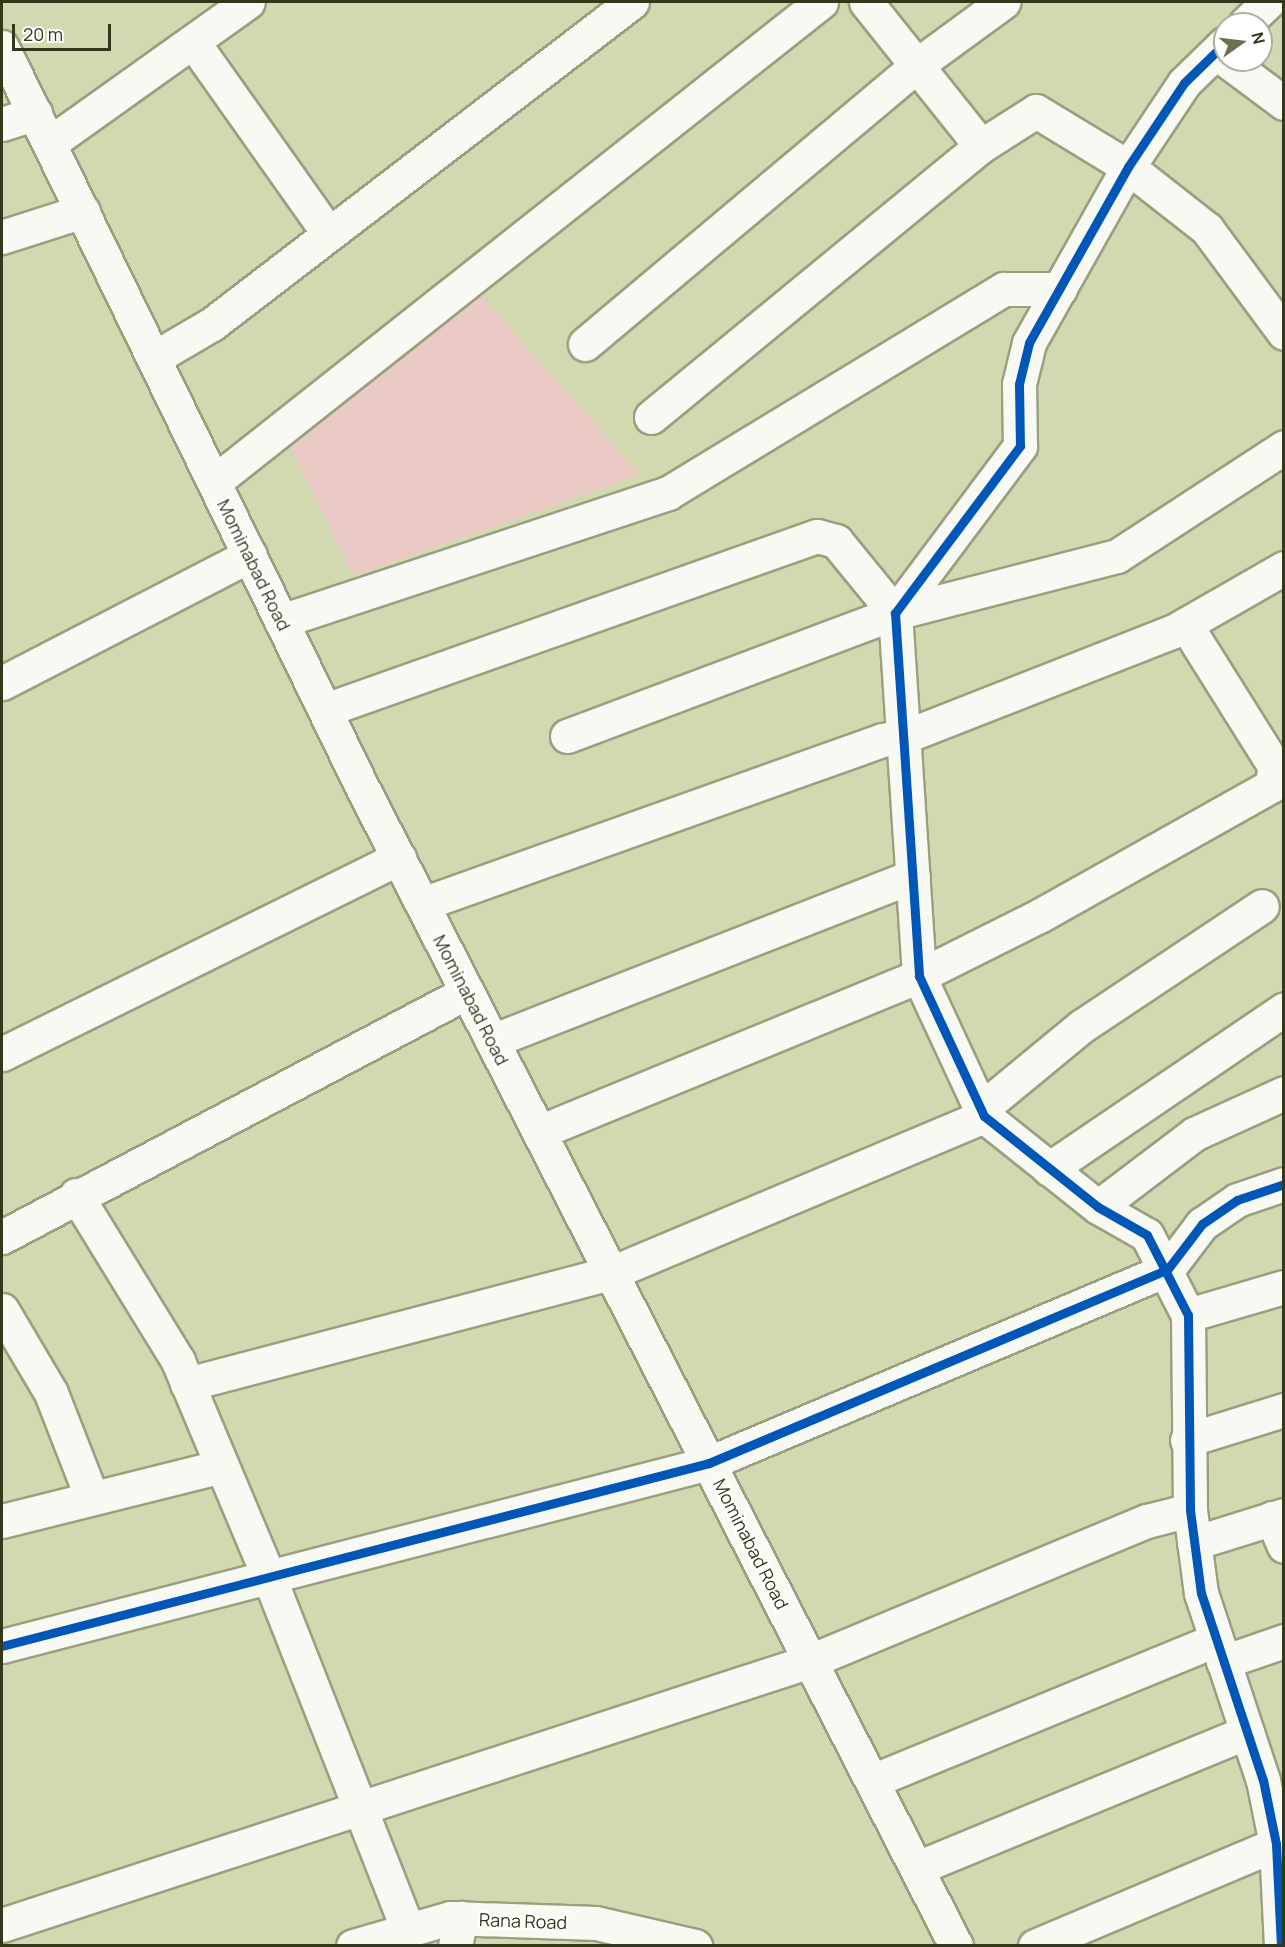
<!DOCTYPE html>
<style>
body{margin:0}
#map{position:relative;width:1285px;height:1947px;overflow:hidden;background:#d2d8b0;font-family:Manrope,sans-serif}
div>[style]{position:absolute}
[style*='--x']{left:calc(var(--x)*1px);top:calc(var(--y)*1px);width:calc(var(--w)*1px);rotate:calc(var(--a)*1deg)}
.green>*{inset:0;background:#eacac4}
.roads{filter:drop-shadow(2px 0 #9a9f7f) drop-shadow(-2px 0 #9a9f7f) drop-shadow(0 2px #9a9f7f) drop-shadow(0 -2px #9a9f7f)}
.minor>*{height:33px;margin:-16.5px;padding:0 16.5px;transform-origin:16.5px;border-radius:16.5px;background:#f8f9f3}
.major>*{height:33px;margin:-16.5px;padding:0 16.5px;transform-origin:16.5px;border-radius:16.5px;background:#f8f9f3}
.cycleway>*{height:9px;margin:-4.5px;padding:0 4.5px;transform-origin:4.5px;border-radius:4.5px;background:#0057b8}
span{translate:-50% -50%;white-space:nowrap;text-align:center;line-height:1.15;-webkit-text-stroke:4.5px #fff;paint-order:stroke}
.street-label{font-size:18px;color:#34381a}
.frame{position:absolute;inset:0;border:3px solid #34381a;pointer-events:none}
.north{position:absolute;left:1213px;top:12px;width:60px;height:60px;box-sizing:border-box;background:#fff;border:2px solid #aeafa3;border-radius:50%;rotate:76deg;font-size:16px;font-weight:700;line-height:24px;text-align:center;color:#34381a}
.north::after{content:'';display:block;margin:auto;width:21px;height:27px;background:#6b704e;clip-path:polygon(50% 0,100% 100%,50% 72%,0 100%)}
.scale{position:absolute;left:12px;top:24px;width:99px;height:27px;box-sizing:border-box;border:3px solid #34381a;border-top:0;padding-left:8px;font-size:18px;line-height:21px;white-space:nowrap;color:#34381a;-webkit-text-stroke:4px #fff;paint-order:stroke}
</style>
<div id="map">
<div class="green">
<i style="clip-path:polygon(474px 287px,640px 475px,354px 576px,284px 434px)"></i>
</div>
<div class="roads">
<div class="minor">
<i style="--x:866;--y:2;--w:184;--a:51.4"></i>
<i style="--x:1245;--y:24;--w:32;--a:-44"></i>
<i style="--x:193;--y:42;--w:235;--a:54.7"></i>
<i style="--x:1225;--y:43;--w:57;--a:135.7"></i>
<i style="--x:1184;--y:83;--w:101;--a:123.7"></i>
<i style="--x:1128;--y:167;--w:202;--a:119.4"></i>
<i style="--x:1029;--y:343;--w:42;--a:103.7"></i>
<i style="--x:1019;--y:384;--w:62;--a:89.1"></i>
<i style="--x:1020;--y:446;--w:209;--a:126.8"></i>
<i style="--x:895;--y:613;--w:364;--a:86.2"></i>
<i style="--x:919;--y:976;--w:154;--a:65.1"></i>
<i style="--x:984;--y:1116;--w:146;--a:38.6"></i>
<i style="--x:1098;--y:1207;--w:56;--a:29.7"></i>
<i style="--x:1147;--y:1235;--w:90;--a:62.9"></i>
<i style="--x:1188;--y:1315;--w:195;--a:89.4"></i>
<i style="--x:1190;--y:1510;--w:84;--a:82.5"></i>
<i style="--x:1201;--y:1593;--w:197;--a:71.7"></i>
<i style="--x:1263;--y:1780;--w:65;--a:78.5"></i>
<i style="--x:1276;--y:1844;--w:102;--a:87.2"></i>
<i style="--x:1226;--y:60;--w:72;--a:36.6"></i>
<i style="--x:2;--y:124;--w:35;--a:-18"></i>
<i style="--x:50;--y:143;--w:243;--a:-35.5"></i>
<i style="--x:2;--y:237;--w:85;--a:-17.8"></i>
<i style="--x:585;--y:344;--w:434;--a:-40"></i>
<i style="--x:917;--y:65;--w:107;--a:-36.2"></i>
<i style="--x:154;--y:358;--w:67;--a:-30.4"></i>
<i style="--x:212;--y:324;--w:529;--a:-37.48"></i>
<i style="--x:651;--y:417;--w:427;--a:-39.4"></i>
<i style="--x:981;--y:146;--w:65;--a:-32.5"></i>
<i style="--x:1036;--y:111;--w:108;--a:31.3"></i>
<i style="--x:1128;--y:167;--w:100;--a:38.1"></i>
<i style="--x:1207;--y:229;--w:129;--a:53.5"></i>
<i style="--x:214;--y:482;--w:774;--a:-38.34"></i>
<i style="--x:281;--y:621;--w:408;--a:-18.3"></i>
<i style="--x:668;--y:493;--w:393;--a:-31.3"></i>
<i style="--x:1004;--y:289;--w:56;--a:0"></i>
<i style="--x:2;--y:683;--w:279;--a:-27.3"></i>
<i style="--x:325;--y:710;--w:522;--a:-19.48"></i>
<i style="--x:817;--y:536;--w:20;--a:15"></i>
<i style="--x:836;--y:541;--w:93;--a:50.7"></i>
<i style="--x:567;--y:736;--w:350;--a:-20.6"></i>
<i style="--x:895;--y:613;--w:229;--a:-14.4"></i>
<i style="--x:1117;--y:556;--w:199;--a:-33.1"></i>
<i style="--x:422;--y:904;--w:488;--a:-19.6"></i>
<i style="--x:882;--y:740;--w:24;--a:-9"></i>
<i style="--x:906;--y:736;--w:288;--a:-21.4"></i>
<i style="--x:1174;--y:631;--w:127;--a:-29.8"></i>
<i style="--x:492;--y:1041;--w:452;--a:-21.4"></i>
<i style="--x:2;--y:1054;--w:443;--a:-26.3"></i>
<i style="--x:980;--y:1110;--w:132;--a:-39.5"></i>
<i style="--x:1082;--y:1026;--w:216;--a:-33.7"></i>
<i style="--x:539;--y:1132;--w:411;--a:-22.3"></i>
<i style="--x:919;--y:976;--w:134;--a:-26.6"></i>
<i style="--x:1039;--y:916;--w:266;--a:-29.3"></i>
<i style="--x:1271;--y:786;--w:19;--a:-78"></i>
<i style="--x:1275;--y:767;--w:168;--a:-122.1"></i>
<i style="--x:1049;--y:1169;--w:284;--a:-34.2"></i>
<i style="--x:76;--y:1195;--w:195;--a:58.4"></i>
<i style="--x:178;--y:1361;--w:234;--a:67.2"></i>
<i style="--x:269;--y:1577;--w:379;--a:68.5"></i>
<i style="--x:1098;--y:1207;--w:121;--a:-37.2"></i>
<i style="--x:1194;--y:1134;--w:99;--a:-24.5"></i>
<i style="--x:2;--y:1237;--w:526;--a:-27.78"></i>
<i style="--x:2;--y:1310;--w:96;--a:59.4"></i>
<i style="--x:51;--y:1393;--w:113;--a:68.7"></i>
<i style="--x:1188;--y:1315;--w:100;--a:-16.3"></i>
<i style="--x:187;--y:1384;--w:438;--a:-14.7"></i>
<i style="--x:611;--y:1273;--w:405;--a:-22.8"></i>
<i style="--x:1187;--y:1440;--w:102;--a:-17.2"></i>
<i style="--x:1272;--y:1518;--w:30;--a:67"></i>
<i style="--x:2;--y:1521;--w:224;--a:-14"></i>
<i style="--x:1194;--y:1543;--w:94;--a:-17.3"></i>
<i style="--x:2;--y:1646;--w:730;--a:-14.51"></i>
<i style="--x:709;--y:1463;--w:497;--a:-22.9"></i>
<i style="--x:1167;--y:1270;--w:58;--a:-52.7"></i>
<i style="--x:1202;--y:1224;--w:42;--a:-34.4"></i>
<i style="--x:1237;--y:1200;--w:50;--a:-18.8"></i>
<i style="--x:1223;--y:1662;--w:65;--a:-19"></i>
<i style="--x:872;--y:1781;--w:372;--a:-22.3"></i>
<i style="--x:917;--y:1868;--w:357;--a:-22.4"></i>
<i style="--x:2;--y:1925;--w:850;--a:-18.09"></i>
<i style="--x:810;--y:1661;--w:365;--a:-22.6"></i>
<i style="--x:1147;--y:1521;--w:44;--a:-14.3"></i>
<i style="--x:353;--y:1946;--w:101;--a:-16.1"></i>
<i style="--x:450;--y:1918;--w:146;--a:2"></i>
<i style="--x:596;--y:1923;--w:102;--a:13.1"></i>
<i style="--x:455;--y:1946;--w:29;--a:-78"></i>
<i style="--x:1035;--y:1946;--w:262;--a:-22.9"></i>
</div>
<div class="major">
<i style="--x:2;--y:47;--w:823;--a:64.06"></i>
<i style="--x:362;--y:787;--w:1302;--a:62.86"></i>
</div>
</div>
<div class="cycleway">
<i style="--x:1225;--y:43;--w:57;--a:135.7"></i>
<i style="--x:1184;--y:83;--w:101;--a:123.7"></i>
<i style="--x:1128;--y:167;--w:202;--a:119.4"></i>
<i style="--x:1029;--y:343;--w:42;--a:103.7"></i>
<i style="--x:1019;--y:384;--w:62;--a:89.1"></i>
<i style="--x:1020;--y:446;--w:209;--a:126.8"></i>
<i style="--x:895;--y:613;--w:364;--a:86.2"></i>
<i style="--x:919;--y:976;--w:154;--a:65.1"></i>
<i style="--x:984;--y:1116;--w:146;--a:38.6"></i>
<i style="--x:1098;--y:1207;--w:56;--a:29.7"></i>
<i style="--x:1147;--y:1235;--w:90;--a:62.9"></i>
<i style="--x:1188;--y:1315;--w:195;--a:89.4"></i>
<i style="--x:1190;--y:1510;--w:84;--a:82.5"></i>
<i style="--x:1201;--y:1593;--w:197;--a:71.7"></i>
<i style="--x:1263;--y:1780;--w:65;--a:78.5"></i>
<i style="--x:1276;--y:1844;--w:102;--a:87.2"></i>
<i style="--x:2;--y:1646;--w:730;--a:-14.51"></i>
<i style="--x:709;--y:1463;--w:497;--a:-22.9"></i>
<i style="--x:1167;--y:1270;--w:58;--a:-52.7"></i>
<i style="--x:1202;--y:1224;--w:42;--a:-34.4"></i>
<i style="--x:1237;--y:1200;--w:50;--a:-18.8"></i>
</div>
<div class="street-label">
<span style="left:254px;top:565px;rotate:64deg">Mominabad Road</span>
<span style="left:471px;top:1000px;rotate:63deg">Mominabad Road</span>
<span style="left:751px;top:1544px;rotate:63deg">Mominabad Road</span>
<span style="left:523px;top:1921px;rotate:2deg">Rana Road</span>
</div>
<div class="frame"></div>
<div class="north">N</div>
<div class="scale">20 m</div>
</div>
